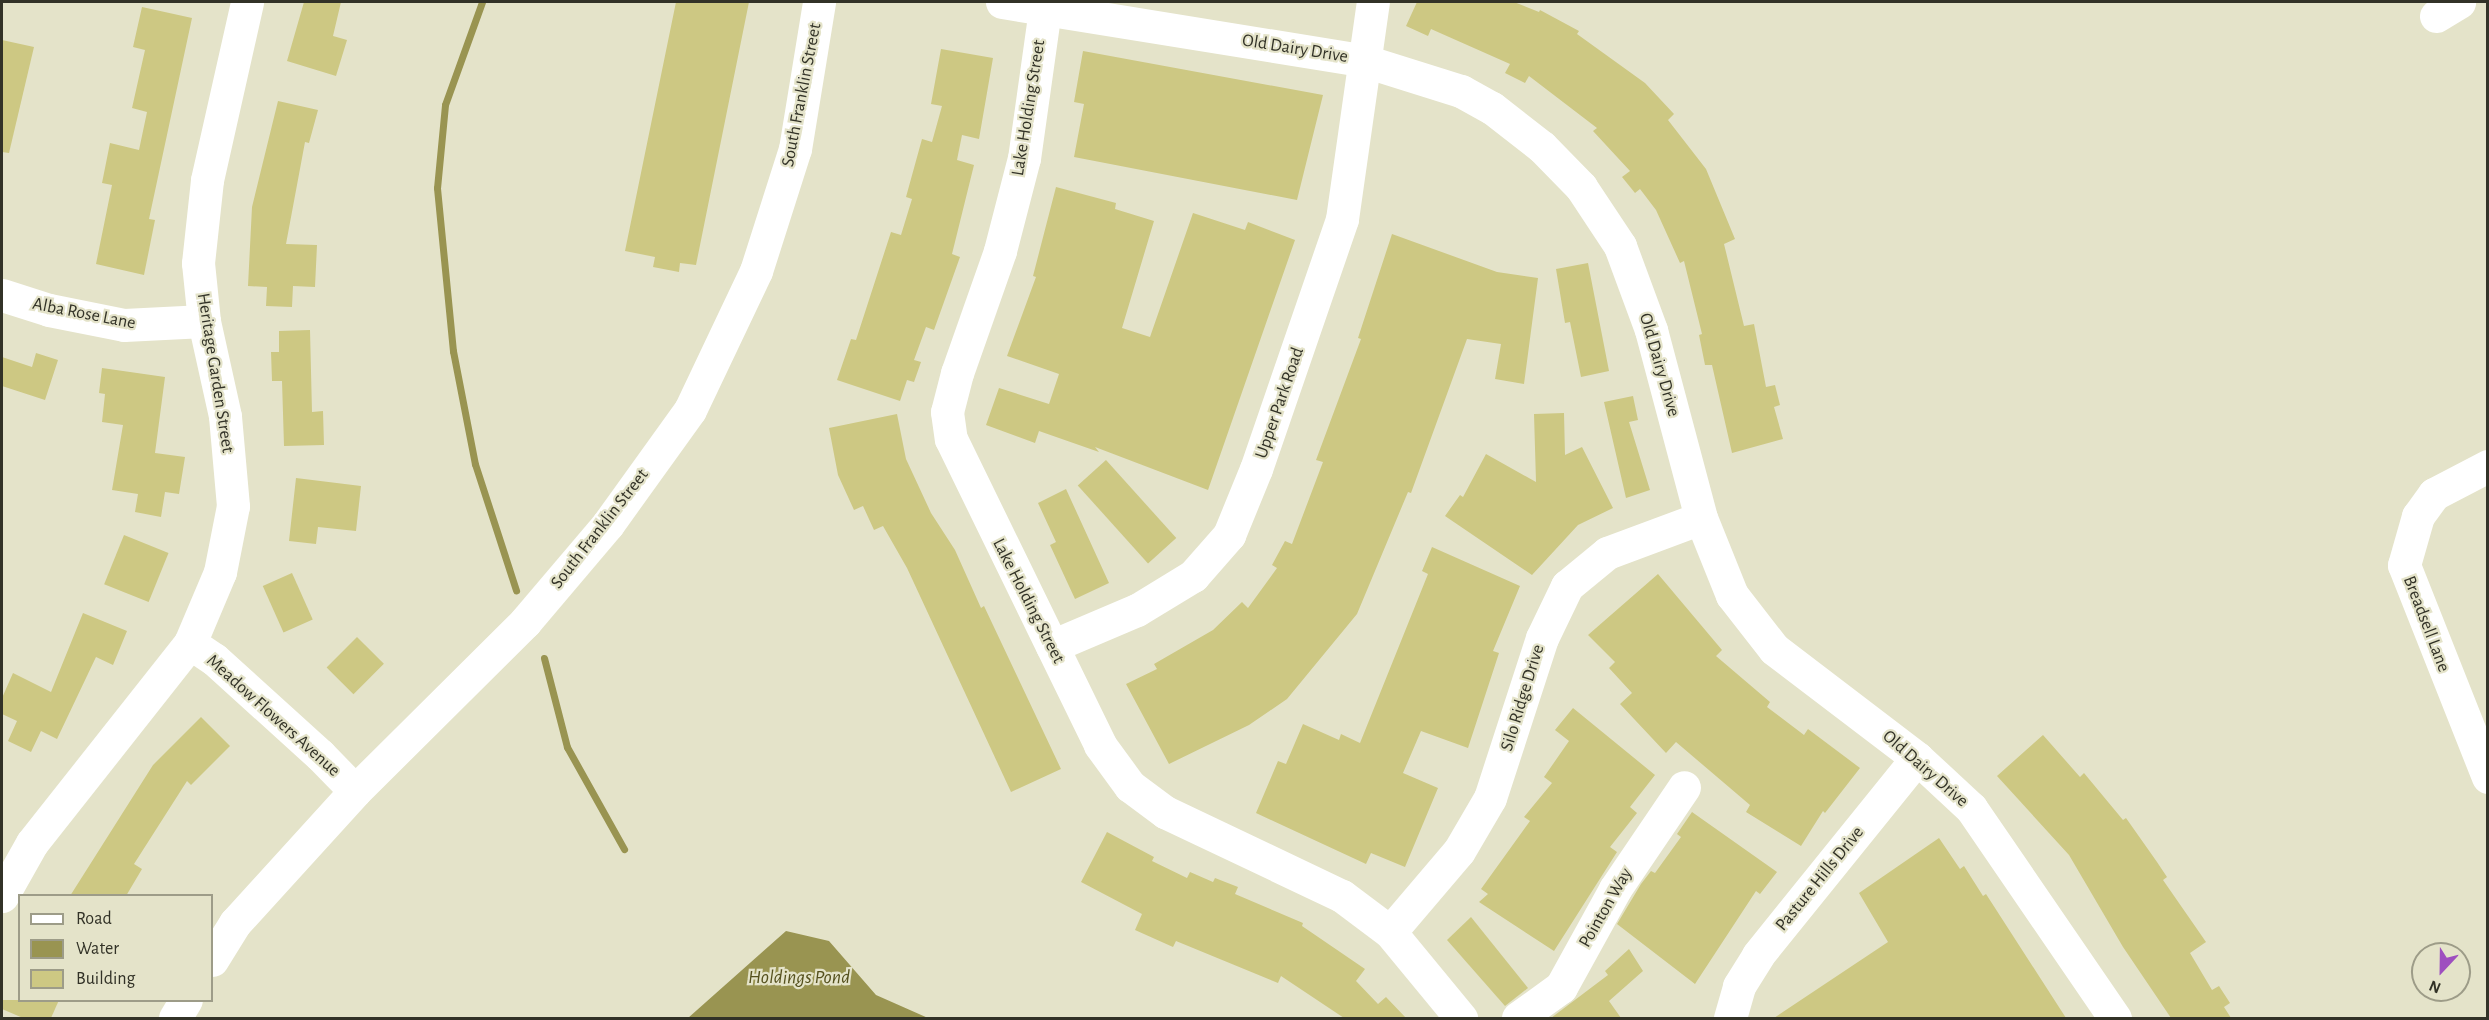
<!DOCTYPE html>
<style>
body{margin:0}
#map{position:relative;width:2489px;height:1020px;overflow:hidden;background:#e4e3c9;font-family:"Alegreya Sans",sans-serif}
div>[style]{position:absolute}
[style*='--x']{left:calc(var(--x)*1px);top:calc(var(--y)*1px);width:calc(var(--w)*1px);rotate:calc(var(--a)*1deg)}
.water>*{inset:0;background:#999451}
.stream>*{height:7px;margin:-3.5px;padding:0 3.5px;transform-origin:3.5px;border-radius:3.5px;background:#999451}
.building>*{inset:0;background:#cdc883;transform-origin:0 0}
.minor>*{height:33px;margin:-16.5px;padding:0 16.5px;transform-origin:16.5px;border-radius:16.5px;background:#fff}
span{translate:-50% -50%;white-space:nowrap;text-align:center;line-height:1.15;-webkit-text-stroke:4.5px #e4e3c9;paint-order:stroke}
.street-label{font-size:18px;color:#323227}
.water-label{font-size:20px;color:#54501d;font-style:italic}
.frame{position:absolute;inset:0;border:3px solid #323227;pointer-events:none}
.legend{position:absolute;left:18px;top:894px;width:195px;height:108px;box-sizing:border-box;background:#e4e3c9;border:2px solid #9d9c88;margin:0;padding:8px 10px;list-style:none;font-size:18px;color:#323227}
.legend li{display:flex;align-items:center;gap:12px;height:30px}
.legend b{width:30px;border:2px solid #9d9c88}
.north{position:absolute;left:2411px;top:942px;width:60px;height:60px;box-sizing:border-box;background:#e4e3c9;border:2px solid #9d9c88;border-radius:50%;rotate:202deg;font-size:16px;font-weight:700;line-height:24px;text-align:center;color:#323227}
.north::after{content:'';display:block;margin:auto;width:21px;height:27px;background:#9e4fbf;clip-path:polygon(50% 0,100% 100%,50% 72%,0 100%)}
</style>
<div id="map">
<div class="water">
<i style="clip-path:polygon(786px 931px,829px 941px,876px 995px,928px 1018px,688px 1018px)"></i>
</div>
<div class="stream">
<i style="--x:482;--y:2;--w:109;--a:109.8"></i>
<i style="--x:445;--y:105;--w:83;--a:95.5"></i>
<i style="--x:437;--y:188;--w:164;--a:84.4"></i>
<i style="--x:453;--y:351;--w:115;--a:79"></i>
<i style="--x:475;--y:464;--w:133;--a:72"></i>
<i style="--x:544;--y:658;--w:92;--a:75.5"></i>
<i style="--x:567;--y:747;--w:117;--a:60.8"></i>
</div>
<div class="building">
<i style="clip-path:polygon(304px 2px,341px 2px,333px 36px,347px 40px,336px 76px,287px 61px)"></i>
<i style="clip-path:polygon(676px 2px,749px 2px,696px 265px,680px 263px,679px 272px,653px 267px,655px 257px,625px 251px)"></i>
<i style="clip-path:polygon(1417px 2px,1514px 2px,1539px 12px,1540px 10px,1579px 31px,1577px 34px,1645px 83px,1674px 114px,1668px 120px,1706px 169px,1735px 239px,1724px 244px,1744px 326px,1754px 324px,1766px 387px,1775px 385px,1780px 405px,1774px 407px,1783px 439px,1732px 453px,1712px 365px,1705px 365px,1699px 335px,1702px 334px,1684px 261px,1680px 263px,1656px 210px,1640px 189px,1635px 193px,1622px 177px,1630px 171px,1593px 131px,1597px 128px,1529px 76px,1525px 83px,1505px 73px,1510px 64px,1431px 29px,1428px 36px,1406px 26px)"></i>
<i style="clip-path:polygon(142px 7px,192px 18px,149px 219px,155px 220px,144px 275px,96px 264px,112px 185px,102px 183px,110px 143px,139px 150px,147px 112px,132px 108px,145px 50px,133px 47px)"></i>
<i style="clip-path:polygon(2px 40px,34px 47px,9px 153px,2px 152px)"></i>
<i style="clip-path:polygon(941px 49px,993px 58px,979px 139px,962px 135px,957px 160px,974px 165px,952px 254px,960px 257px,934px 330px,926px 327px,914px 360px,921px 362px,914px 382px,907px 380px,900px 401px,837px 380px,851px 339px,856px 340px,891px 232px,901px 235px,912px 199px,906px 197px,922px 139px,932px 142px,942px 106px,931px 104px)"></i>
<i style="clip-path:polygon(1083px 51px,1323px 95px,1297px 200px,1074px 157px,1084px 104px,1074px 102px)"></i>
<i style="clip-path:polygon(278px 101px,318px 110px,309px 143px,305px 142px,286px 244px,317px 245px,315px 287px,293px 286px,292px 307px,266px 306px,267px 287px,248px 286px,252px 207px)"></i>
<i style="clip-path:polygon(1056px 187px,1116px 203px,1115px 209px,1154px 221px,1122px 328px,1150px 337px,1193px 213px,1245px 230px,1248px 222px,1295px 240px,1208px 490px,1095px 447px,1099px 452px,1039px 431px,1035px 443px,986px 425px,999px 388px,1049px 404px,1059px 374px,1007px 356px,1036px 277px,1033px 276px)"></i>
<i style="clip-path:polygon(1392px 234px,1497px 272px,1538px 278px,1524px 384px,1495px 379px,1501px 344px,1467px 339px,1411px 493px,1408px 492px,1357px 614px,1287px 699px,1249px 725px,1169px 764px,1126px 684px,1157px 669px,1154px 664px,1213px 630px,1242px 602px,1248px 608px,1277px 568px,1272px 565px,1285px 541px,1292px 544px,1323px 462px,1316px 460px,1361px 339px,1358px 338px)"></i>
<i style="clip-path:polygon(1588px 263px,1609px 371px,1581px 377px,1570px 322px,1565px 323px,1556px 269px)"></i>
<i style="clip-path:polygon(310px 330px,312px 412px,323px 411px,324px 445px,284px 446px,282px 381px,272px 381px,271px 352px,279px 352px,279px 331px)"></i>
<i style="clip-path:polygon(36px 353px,58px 360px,45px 400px,2px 386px,2px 357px,32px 367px)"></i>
<i style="clip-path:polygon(102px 368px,165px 377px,155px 453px,185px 457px,179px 494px,165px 492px,161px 517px,135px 512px,138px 494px,112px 490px,123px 425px,102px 422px,105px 394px,99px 393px)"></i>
<i style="clip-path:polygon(1633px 396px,1638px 420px,1629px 422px,1650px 490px,1626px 498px,1604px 402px)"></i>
<i style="clip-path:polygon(1564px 413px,1565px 455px,1582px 447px,1613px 508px,1578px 525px,1532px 575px,1445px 516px,1460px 495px,1463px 497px,1486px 454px,1536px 482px,1534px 414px)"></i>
<i style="clip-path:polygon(897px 414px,906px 459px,931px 513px,955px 550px,981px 608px,984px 606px,1061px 769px,1011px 792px,907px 568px,883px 526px,874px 530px,863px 506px,854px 510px,838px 475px,829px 428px)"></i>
<i style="left:1106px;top:460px;width:105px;height:38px;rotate:48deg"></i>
<i style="clip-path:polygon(296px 478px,361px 486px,356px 531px,318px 527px,316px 544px,289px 541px)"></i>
<i style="clip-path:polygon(1066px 489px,1109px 583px,1075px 599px,1050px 545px,1056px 542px,1038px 503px)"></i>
<i style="left:124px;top:535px;width:48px;height:53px;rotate:22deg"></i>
<i style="clip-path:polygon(1432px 547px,1520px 586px,1493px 651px,1499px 653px,1468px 748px,1421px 731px,1403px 773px,1438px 788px,1405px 867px,1371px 853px,1366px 864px,1256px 813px,1278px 761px,1286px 764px,1303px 724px,1339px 740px,1341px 734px,1360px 743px,1428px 574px,1422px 571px)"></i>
<i style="left:292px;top:573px;width:51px;height:32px;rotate:66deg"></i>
<i style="clip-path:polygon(1658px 574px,1722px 650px,1716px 656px,1770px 702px,1767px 707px,1804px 735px,1808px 729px,1860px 768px,1825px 813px,1823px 811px,1801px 846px,1746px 812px,1750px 805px,1676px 742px,1666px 753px,1620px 704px,1632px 693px,1609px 668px,1615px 662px,1588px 635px)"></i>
<i style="clip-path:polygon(83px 613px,127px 631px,113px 665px,96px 657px,57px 739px,41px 731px,31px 752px,8px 741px,17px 721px,2px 714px,2px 698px,13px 673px,51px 692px)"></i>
<i style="left:357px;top:637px;width:38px;height:43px;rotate:45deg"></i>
<i style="clip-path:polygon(1573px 708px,1655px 775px,1630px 807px,1637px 813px,1610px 847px,1617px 852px,1554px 951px,1479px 902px,1488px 894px,1481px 889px,1530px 821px,1524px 817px,1552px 783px,1544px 777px,1569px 741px,1555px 730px)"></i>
<i style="clip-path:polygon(201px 717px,230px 746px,191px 785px,187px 781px,134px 864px,142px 869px,126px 896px,70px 896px,153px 765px)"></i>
<i style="clip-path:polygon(2043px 735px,2080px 777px,2084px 773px,2123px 820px,2126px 818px,2157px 862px,2167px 877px,2163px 880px,2206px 942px,2190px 953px,2212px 990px,2219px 986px,2230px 1003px,2224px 1007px,2231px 1018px,2171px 1018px,2123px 947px,2069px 855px,1997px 776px)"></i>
<i style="clip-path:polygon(1692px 812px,1777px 872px,1760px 894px,1756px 891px,1695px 984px,1617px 924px,1641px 884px,1651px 871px,1655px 873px,1681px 837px,1677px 834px)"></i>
<i style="clip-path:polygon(1107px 832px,1154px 857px,1152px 861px,1187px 878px,1190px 872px,1213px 882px,1215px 878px,1238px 887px,1235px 894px,1303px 923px,1302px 926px,1365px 969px,1356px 981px,1378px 1004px,1386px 997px,1406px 1018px,1344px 1018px,1281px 976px,1278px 983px,1176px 941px,1173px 947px,1135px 930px,1142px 914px,1081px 882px)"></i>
<i style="clip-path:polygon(1939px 838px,1960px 869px,1964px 866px,1983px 896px,1986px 894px,2066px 1018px,1774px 1018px,1888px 942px,1859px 893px)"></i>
<i style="clip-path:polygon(1471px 917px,1528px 988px,1505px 1006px,1447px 940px)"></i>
<i style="clip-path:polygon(1629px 949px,1643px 971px,1609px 1001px,1621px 1018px,1551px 1018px,1608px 975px,1605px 971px)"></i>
<i style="clip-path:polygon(2px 1000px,59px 1000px,51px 1018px,23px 1018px,2px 1009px)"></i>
</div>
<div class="minor">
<i style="--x:1002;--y:2;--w:368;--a:9.2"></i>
<i style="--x:1365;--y:61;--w:101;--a:17.4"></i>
<i style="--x:1461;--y:91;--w:35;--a:29"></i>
<i style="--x:1492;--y:108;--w:63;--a:38"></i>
<i style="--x:1542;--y:147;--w:56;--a:45.7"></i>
<i style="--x:1581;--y:187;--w:71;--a:56.5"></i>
<i style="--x:1620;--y:246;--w:90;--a:69.7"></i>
<i style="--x:1651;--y:330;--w:195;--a:75.1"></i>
<i style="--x:1701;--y:518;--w:83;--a:68.1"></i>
<i style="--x:1732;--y:595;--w:68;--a:52.1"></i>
<i style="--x:1774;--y:649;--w:180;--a:37.3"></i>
<i style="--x:1917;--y:758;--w:74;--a:42.8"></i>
<i style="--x:1971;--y:808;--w:255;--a:55.6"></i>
<i style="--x:1046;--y:2;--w:158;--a:98"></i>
<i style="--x:1024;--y:158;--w:96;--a:104.5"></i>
<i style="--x:1000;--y:251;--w:129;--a:109.4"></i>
<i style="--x:957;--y:373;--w:40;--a:104.4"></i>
<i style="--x:947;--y:412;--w:27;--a:82"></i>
<i style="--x:951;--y:439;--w:340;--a:64"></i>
<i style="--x:1100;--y:745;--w:51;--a:53.8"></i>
<i style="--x:1130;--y:786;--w:44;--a:36.6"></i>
<i style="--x:1165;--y:812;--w:196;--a:25.4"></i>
<i style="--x:1342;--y:896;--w:60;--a:36.9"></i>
<i style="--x:1390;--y:932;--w:112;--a:50.5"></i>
<i style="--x:2436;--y:16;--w:27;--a:-31"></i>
<i style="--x:2;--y:295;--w:49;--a:17.7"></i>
<i style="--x:49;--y:310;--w:76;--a:11.3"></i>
<i style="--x:124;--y:325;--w:80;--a:-2.9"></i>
<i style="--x:2488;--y:466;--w:61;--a:152.6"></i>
<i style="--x:2434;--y:494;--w:27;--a:126"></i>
<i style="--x:2418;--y:516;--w:51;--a:105.9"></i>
<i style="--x:2404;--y:565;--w:228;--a:68.4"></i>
<i style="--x:190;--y:643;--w:29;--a:34"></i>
<i style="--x:214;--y:659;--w:143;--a:42.2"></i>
<i style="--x:320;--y:755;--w:50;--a:45.8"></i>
<i style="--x:1052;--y:646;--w:92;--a:-23"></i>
<i style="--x:1137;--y:610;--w:66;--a:-31.3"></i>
<i style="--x:1193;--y:576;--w:55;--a:-48.7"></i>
<i style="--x:1229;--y:535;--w:71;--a:-67.8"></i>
<i style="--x:1256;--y:469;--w:264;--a:-71"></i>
<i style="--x:1342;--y:219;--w:219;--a:-81.9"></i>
<i style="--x:2;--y:896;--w:61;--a:-60.5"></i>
<i style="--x:32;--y:843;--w:255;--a:-51.7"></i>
<i style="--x:190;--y:643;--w:77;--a:-67.1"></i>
<i style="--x:220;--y:572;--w:67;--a:-78.9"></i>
<i style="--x:233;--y:506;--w:90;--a:-95.1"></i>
<i style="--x:225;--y:416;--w:97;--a:-102.5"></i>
<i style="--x:204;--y:321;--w:58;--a:-95.9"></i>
<i style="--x:198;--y:263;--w:83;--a:-83.8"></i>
<i style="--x:207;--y:180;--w:182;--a:-77.3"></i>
<i style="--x:1390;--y:932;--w:106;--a:-49.6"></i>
<i style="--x:1459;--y:851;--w:61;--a:-59.7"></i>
<i style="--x:1490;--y:798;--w:168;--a:-72"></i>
<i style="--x:1542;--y:638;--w:58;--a:-64.3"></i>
<i style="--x:1567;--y:586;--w:52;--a:-39.5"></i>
<i style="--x:1607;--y:553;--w:100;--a:-20.4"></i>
<i style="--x:212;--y:960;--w:44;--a:-58.1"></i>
<i style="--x:235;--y:923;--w:178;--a:-47.7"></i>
<i style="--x:355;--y:791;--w:240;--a:-44.8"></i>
<i style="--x:525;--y:622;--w:128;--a:-49.7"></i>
<i style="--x:608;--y:524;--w:140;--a:-54.3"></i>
<i style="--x:690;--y:410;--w:154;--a:-64.6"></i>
<i style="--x:756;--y:271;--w:128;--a:-72.3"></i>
<i style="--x:795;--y:149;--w:149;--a:-80.7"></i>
<i style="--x:175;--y:1018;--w:21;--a:-59"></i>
<i style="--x:1518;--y:1018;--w:53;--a:-35.8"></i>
<i style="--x:1561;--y:987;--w:112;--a:-61.1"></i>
<i style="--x:1615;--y:889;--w:123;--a:-55.9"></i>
<i style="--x:1730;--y:1018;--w:33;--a:-74"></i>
<i style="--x:1739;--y:986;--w:36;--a:-58"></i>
<i style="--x:1758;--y:955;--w:253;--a:-51.1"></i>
</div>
<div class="street-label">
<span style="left:1295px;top:49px;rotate:9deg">Old Dairy Drive</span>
<span style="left:802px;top:95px;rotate:-79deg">South Franklin Street</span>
<span style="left:1029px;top:108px;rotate:-81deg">Lake Holding Street</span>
<span style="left:84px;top:314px;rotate:11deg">Alba Rose Lane</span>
<span style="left:1659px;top:365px;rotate:74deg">Old Dairy Drive</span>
<span style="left:215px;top:373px;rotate:81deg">Heritage Garden Street</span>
<span style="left:1280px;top:403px;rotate:-71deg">Upper Park Road</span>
<span style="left:600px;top:529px;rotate:-52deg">South Franklin Street</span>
<span style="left:1028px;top:601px;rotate:63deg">Lake Holding Street</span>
<span style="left:2426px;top:624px;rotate:69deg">Breadsell Lane</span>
<span style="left:1523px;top:698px;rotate:-73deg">Silo Ridge Drive</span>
<span style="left:273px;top:716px;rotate:42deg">Meadow Flowers Avenue</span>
<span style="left:1925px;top:769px;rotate:41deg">Old Dairy Drive</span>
<span style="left:1820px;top:879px;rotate:-51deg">Pasture Hills Drive</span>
<span style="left:1606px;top:908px;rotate:-60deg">Pointon Way</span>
</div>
<div class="water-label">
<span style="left:799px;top:977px">Holdings Pond</span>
</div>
<div class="frame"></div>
<ul class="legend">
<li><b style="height:8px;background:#fff"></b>Road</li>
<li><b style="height:16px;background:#999451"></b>Water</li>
<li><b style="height:16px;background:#cdc883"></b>Building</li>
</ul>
<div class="north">N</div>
</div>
